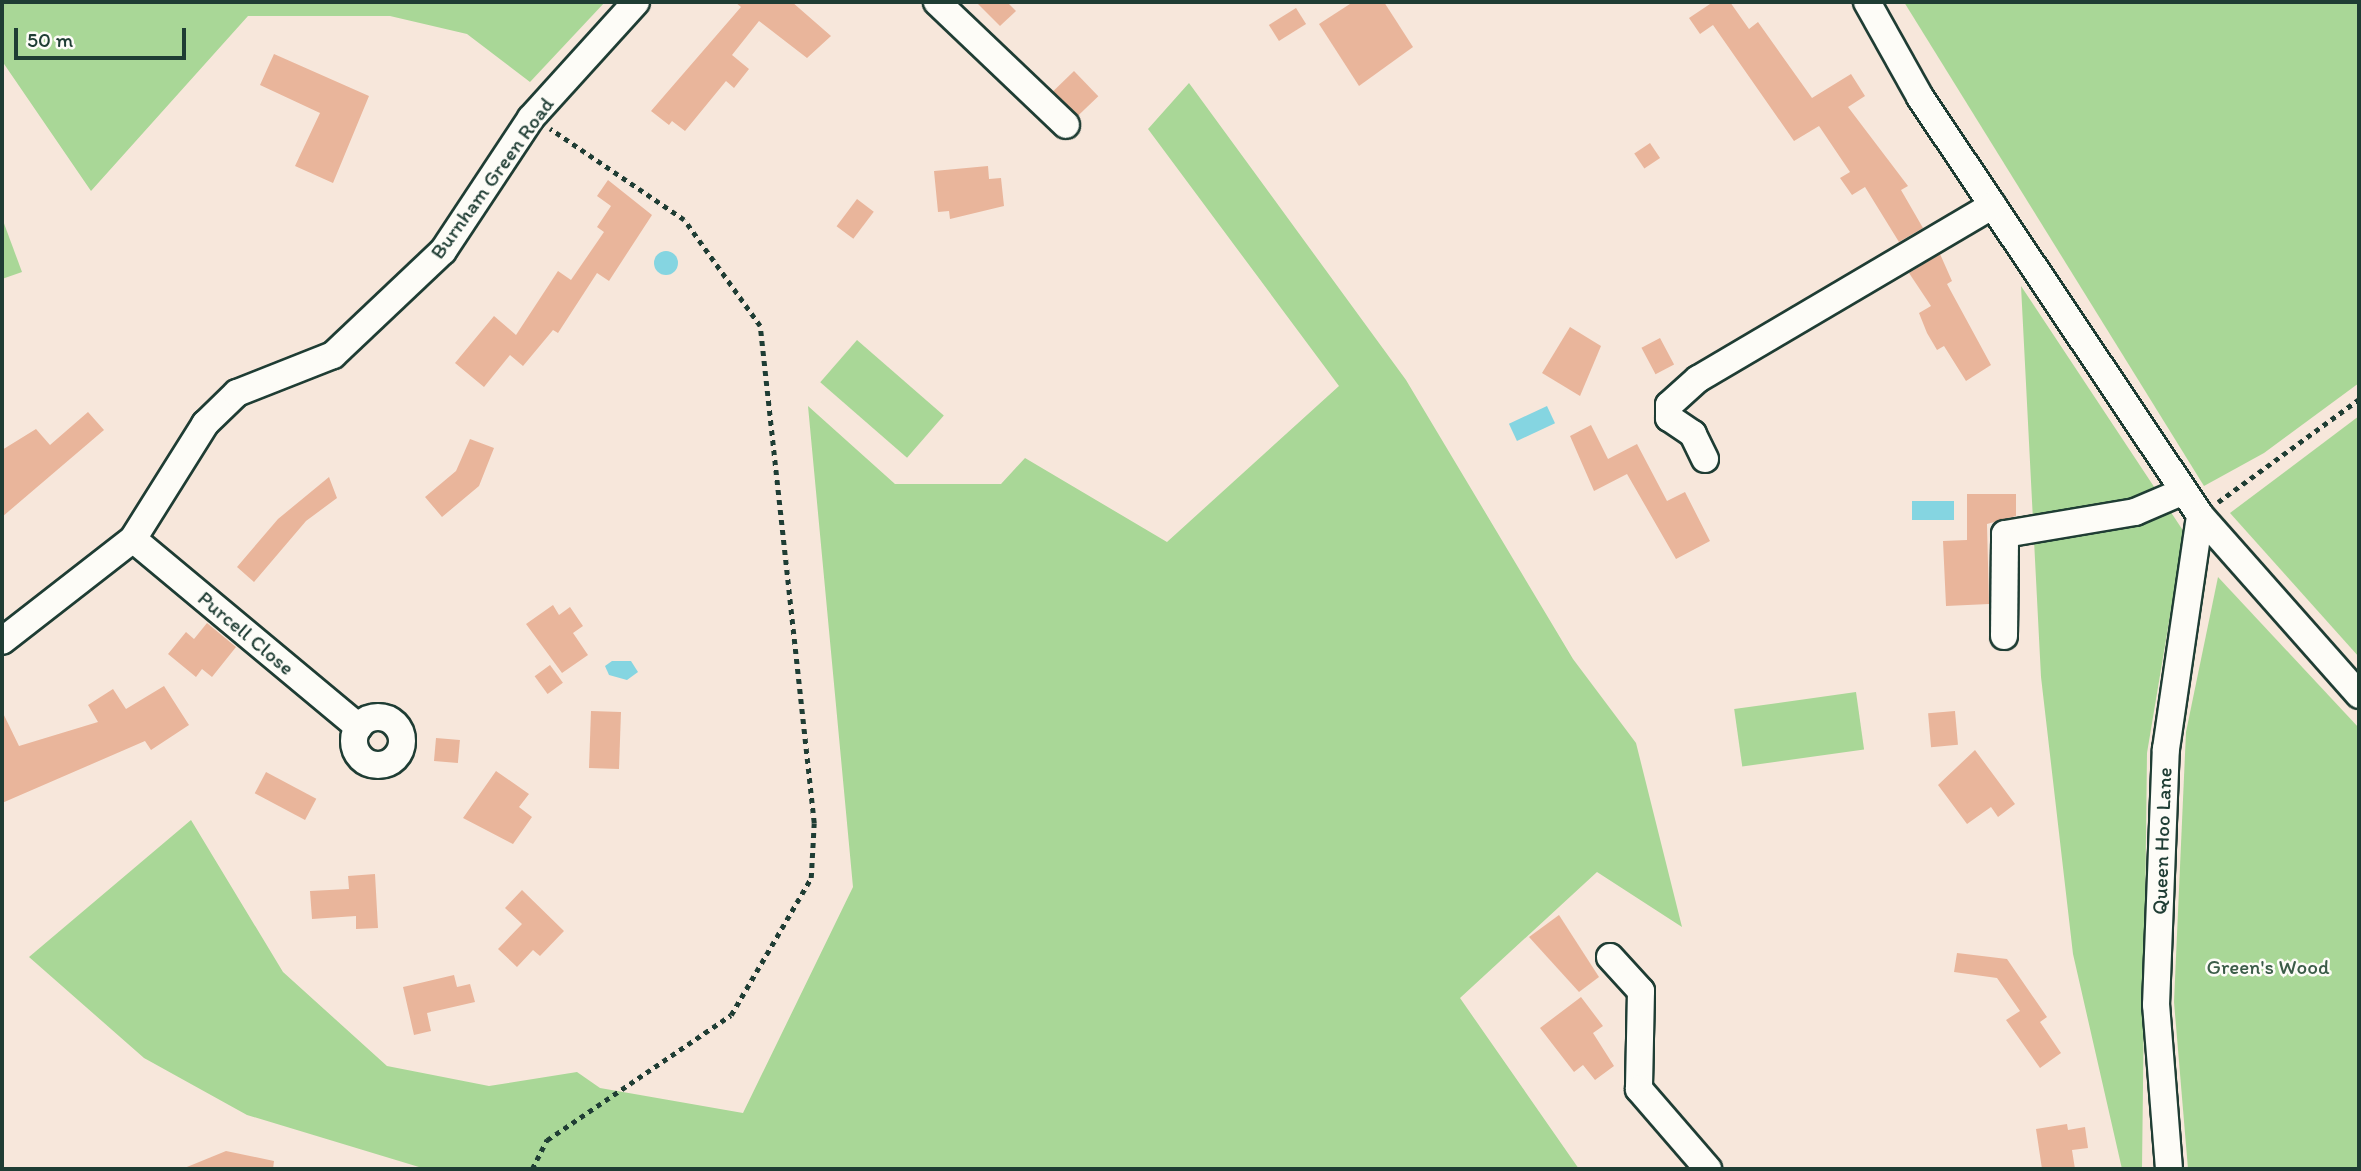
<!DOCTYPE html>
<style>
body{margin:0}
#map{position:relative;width:2361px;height:1171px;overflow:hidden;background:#f7e7db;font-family:Itim,sans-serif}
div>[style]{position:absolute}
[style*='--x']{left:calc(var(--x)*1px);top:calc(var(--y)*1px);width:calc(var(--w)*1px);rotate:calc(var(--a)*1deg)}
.green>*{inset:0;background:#a9d797;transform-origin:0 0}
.water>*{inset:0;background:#85d5e1;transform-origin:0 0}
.round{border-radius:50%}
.building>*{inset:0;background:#e9b59b;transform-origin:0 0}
.path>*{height:4.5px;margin-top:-2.25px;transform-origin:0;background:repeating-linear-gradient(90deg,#1f3d34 0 5px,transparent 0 10px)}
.roads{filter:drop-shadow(2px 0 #1f3d34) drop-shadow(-2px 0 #1f3d34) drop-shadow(0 2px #1f3d34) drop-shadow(0 -2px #1f3d34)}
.minor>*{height:26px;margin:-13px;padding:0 13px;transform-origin:13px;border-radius:13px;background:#fdfcf7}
.minor>.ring{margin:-13px;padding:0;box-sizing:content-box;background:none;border:26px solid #fdfcf7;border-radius:50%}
span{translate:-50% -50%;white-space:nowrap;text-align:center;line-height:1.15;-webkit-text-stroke:5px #fdfcf7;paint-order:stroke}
.street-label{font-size:21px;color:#1f3d34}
.park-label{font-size:21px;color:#3b5c48}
.frame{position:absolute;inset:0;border:4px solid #1f3d34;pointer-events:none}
.scale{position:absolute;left:14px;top:28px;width:172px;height:32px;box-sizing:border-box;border:4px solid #1f3d34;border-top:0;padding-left:9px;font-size:21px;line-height:24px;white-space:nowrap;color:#1f3d34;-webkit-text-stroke:5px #fdfcf7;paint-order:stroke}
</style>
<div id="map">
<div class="green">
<i style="clip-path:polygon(2px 2px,605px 2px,530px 82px,467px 34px,390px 16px,248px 16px,91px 191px,2px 61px)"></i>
<i style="clip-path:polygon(1904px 2px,2359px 2px,2359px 383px,2264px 453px,2204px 486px)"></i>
<i style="clip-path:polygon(1189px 83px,1406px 380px,1573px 659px,1636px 743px,1682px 927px,1597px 872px,1460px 998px,1579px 1169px,419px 1167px,247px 1115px,144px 1058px,29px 957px,191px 820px,283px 972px,387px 1066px,489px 1086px,577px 1072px,600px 1088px,743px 1113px,853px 887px,808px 406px,895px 484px,1001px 484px,1025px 458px,1167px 542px,1339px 386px,1148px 129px)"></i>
<i style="clip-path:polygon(2px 218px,22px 272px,2px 279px)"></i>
<i style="clip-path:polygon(2021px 286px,2184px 532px,2147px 753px,2142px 1169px,2122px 1169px,2073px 954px,2041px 677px)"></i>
<i style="left:857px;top:340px;width:115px;height:56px;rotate:41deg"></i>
<i style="clip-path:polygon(2359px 416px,2359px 657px,2230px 513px)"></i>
<i style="clip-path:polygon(2218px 577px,2359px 728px,2359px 1169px,2188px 1169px,2174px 1002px,2186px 732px)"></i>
<i style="left:1856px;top:692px;width:58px;height:123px;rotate:82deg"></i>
</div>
<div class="water">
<i class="round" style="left:654px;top:251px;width:24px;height:24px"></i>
<i style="left:1547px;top:406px;width:19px;height:42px;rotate:65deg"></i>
<i style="left:1954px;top:501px;width:19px;height:42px;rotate:90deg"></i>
<i style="clip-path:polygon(612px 661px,631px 661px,638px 672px,627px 680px,609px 675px,605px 666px)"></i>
</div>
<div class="building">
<i style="clip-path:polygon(735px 2px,792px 2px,831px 36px,807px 58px,759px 21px,732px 55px,749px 69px,734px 88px,726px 81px,685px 131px,672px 121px,669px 125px,651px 111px,741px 7px)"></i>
<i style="clip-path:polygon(976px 2px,1007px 2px,1016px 11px,1000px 26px)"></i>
<i style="clip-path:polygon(1353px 2px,1384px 2px,1413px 47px,1359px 86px,1319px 24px)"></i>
<i style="clip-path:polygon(1713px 2px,1730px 2px,1749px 29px,1758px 22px,1812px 98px,1851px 74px,1865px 96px,1848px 107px,1908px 186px,1901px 190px,1923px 228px,1899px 242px,1865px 187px,1852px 195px,1840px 178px,1850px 172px,1819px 126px,1794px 141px,1713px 25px,1700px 34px,1689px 18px)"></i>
<i style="left:1296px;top:8px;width:19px;height:32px;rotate:58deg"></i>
<i style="clip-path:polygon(274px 54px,369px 96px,333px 183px,295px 166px,320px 113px,260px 85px)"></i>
<i style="left:1074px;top:71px;width:35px;height:29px;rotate:46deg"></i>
<i style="left:1650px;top:143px;width:18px;height:19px;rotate:56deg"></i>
<i style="clip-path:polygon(988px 166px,989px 179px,1001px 178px,1004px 206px,950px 219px,949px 211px,938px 212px,934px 171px)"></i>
<i style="clip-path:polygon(608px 180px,652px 215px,609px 281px,597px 273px,558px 333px,553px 330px,523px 366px,510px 355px,484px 387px,455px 363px,494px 316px,516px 335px,558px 271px,571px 280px,604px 232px,597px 227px,611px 206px,597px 196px)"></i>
<i style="left:857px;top:199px;width:21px;height:34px;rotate:37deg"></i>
<i style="clip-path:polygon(1940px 254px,1952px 281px,1947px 284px,1991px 365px,1966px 381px,1944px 346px,1937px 350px,1927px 333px,1919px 313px,1931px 306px,1909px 273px)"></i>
<i style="clip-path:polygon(1570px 327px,1601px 346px,1580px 396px,1542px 373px)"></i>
<i style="left:1660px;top:338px;width:30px;height:21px;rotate:62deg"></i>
<i style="clip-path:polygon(88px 412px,104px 430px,2px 517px,2px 450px,36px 429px,50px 445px)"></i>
<i style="clip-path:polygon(1591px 425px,1608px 459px,1637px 444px,1667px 501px,1685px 492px,1710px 541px,1676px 559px,1627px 474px,1594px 491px,1570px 436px)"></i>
<i style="clip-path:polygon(470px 439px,494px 448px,479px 486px,442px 517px,425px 497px,456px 471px)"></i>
<i style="clip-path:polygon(329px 477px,337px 498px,306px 521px,254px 582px,237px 567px,278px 519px)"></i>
<i style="clip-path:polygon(1967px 494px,2016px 494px,2016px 516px,1987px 524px,1989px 604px,1946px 606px,1943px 541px,1967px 540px)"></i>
<i style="clip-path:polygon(553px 605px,559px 615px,570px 607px,583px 626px,573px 633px,588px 655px,562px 673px,526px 624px)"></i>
<i style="clip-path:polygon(207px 623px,236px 647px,212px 677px,202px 669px,196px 677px,168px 654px,186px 632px,194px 639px)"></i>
<i style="left:550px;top:665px;width:22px;height:19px;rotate:54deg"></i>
<i style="clip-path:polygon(164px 686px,189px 725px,151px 750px,145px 741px,2px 803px,2px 711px,19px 746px,98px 722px,88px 705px,113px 689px,126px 709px)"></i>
<i style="left:591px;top:711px;width:30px;height:57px;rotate:2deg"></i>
<i style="left:1955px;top:711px;width:34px;height:27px;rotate:85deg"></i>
<i style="left:436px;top:738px;width:24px;height:23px;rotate:5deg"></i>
<i style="clip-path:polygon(1975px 750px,2015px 804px,1998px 817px,1991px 807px,1967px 824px,1938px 785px)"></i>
<i style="clip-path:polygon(496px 771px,529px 794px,519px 807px,532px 817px,513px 844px,463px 818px)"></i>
<i style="left:266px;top:772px;width:57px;height:24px;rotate:28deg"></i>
<i style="clip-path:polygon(375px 874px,378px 928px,356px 929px,356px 916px,312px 919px,310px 891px,349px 889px,348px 876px)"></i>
<i style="clip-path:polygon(522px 890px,564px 931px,540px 956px,533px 950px,517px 967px,498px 949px,522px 924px,505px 908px)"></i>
<i style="clip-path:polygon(1559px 915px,1599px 977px,1579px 992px,1529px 937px)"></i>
<i style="clip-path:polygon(1957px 953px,2007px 959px,2047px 1017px,2040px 1022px,2061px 1053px,2040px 1068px,2006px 1020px,2020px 1011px,1997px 978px,1954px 972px)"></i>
<i style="clip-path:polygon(454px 975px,457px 987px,470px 984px,475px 1002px,427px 1013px,431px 1031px,414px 1035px,403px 987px)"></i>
<i style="clip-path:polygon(1581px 997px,1603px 1026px,1593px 1033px,1614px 1066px,1595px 1080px,1583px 1065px,1574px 1072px,1540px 1028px)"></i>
<i style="clip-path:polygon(2067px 1124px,2068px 1130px,2085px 1127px,2088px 1148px,2072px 1150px,2075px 1169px,2042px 1169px,2036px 1129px)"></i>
<i style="clip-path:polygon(226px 1151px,274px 1161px,273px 1169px,182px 1169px)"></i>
</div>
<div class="path">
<i style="--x:2218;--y:502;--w:175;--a:-36.1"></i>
<i style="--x:532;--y:1169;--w:33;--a:-63"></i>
<i style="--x:547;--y:1140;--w:222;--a:-34.2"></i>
<i style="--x:731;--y:1015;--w:159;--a:-59.7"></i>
<i style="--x:811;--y:878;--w:55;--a:-86.9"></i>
<i style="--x:814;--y:823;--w:500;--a:-96.2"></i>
<i style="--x:760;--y:326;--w:130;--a:-125.6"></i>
<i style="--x:684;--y:220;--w:162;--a:-145.8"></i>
</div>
<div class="roads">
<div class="minor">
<i style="--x:937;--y:2;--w:178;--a:43.6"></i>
<i style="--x:1867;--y:2;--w:109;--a:60.8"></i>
<i style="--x:1920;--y:97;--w:503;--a:56.18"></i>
<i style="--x:2200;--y:515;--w:240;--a:48.5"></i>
<i style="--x:1705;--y:459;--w:28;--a:-116"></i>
<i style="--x:1693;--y:434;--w:29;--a:-146"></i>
<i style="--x:1669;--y:418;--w:13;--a:-90"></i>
<i style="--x:1669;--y:405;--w:39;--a:-42"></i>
<i style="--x:1698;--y:379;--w:342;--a:-30.5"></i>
<i style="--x:133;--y:539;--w:294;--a:39.8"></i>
<i style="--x:2004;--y:636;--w:102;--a:-89.4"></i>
<i style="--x:2005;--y:534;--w:132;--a:-9.6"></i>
<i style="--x:2135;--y:512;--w:53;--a:-23.2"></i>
<i style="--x:2;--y:641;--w:166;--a:-37.9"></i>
<i style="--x:133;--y:539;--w:136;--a:-57.9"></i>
<i style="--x:205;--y:424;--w:45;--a:-44.1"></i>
<i style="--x:237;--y:393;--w:103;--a:-21.6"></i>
<i style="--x:333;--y:355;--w:151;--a:-43.4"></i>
<i style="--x:443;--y:251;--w:159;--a:-56.5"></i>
<i style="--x:531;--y:118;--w:156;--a:-47.8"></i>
<i class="ring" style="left:354px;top:717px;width:22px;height:22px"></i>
<i style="--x:1610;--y:957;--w:46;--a:47.6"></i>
<i style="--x:1641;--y:991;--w:98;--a:91.2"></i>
<i style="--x:1639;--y:1089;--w:106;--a:49.2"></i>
<i style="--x:2169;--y:1169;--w:165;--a:-94.5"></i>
<i style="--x:2156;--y:1005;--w:256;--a:-87.8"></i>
<i style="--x:2166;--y:749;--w:236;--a:-81.7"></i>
</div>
</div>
<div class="street-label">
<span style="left:492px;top:178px;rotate:-54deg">Burnham Green Road</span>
<span style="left:246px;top:633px;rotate:40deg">Purcell Close</span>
<span style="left:2162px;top:841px;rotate:-88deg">Queen Hoo Lane</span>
</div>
<div class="park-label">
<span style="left:2268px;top:967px">Green's Wood</span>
</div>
<div class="frame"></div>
<div class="scale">50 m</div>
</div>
